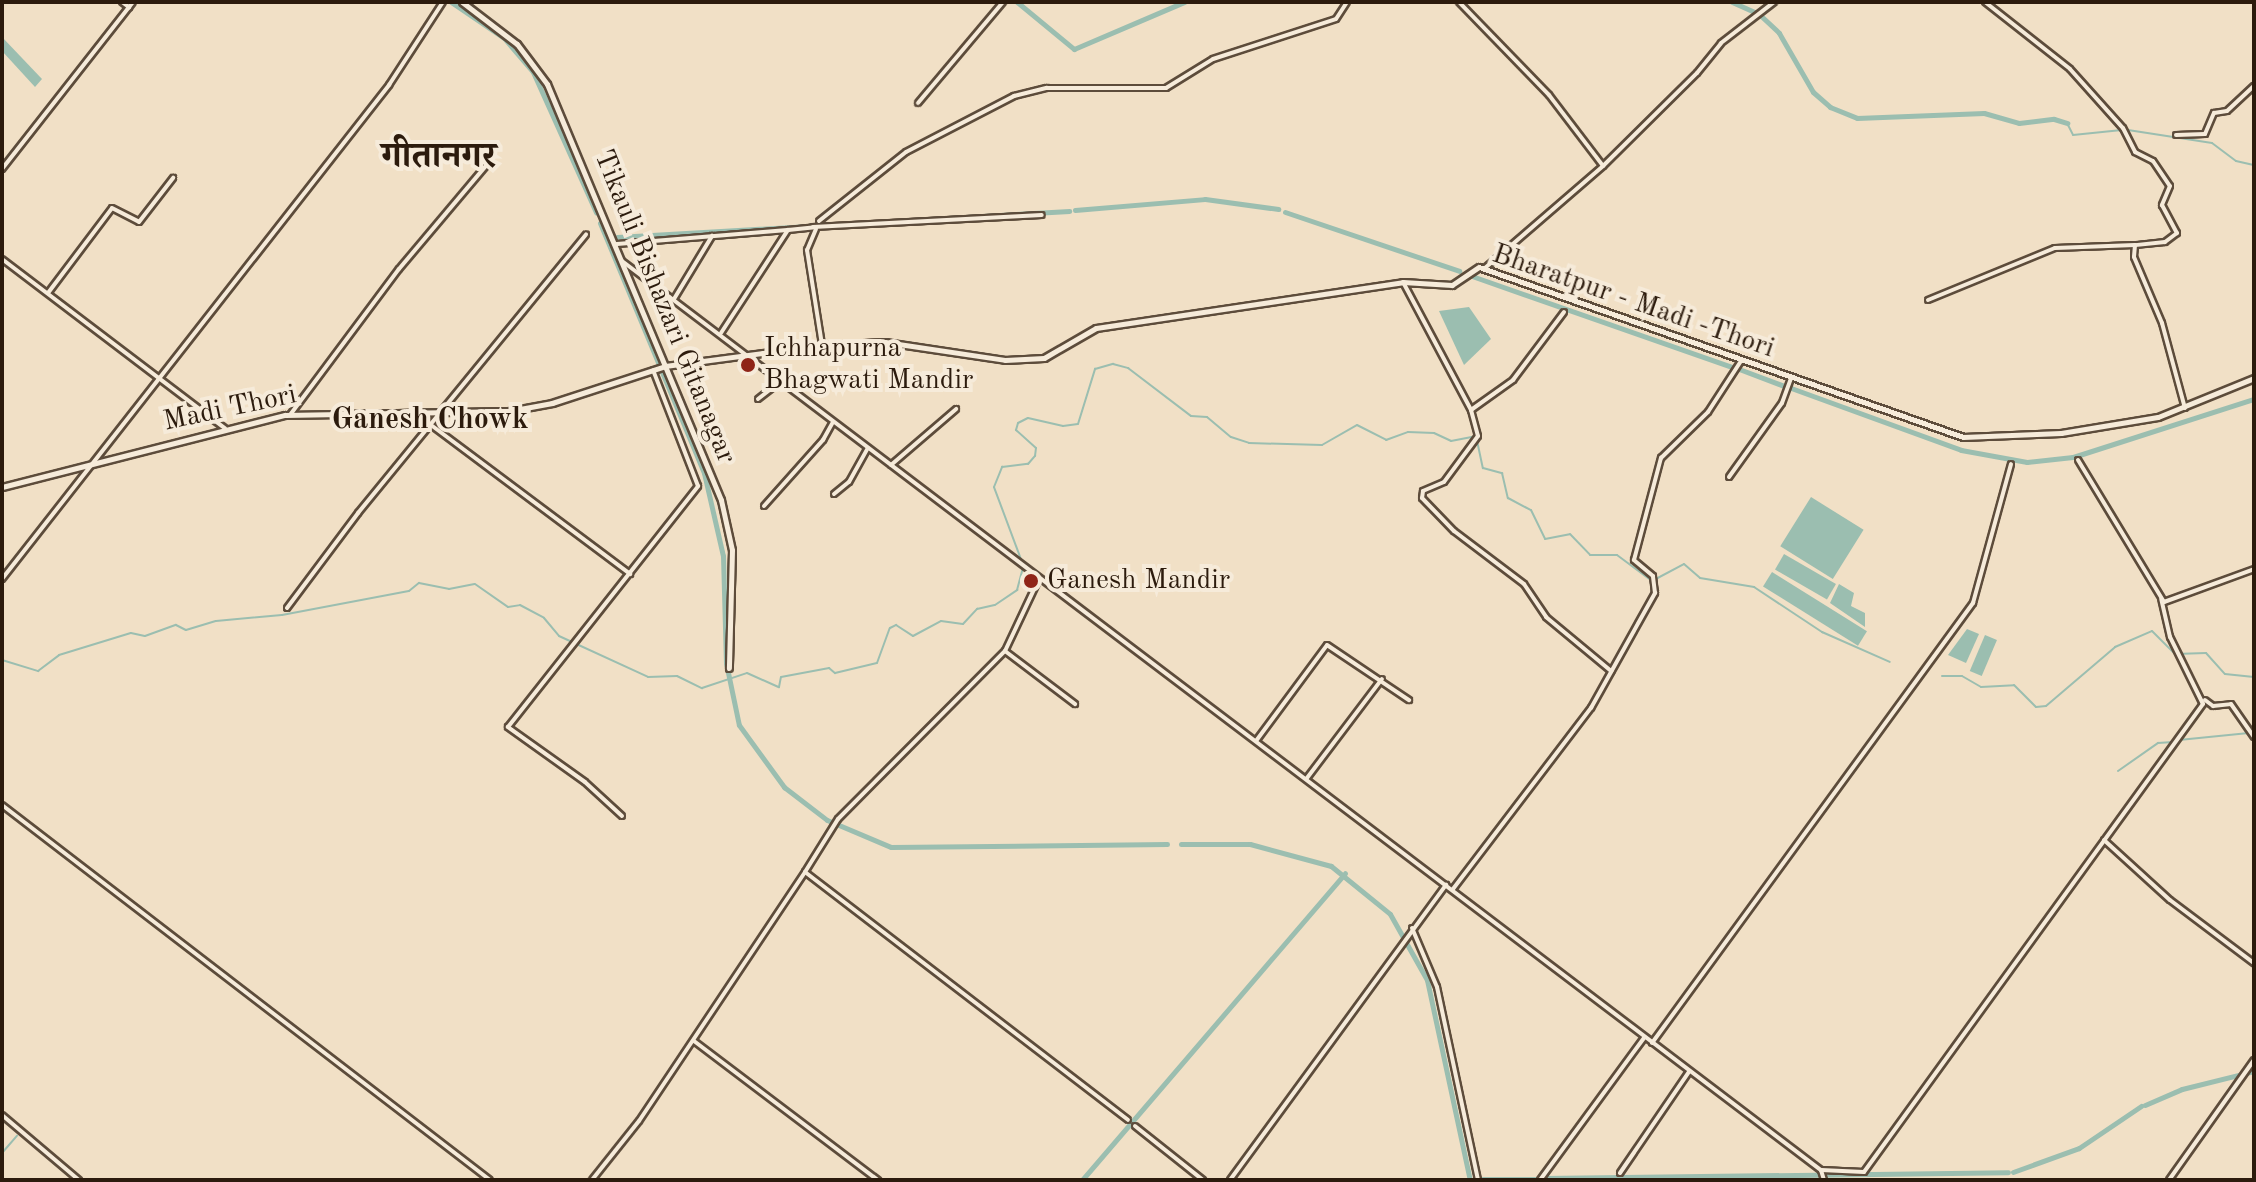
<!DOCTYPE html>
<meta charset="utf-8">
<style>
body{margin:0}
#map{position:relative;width:2256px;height:1182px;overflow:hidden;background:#f1e0c6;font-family:"Old Standard TT","Noto Serif Devanagari",serif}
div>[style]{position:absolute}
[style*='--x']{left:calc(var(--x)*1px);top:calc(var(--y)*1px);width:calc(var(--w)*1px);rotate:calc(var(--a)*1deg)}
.water>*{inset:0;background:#9bbeb0;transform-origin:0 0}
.stream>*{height:2px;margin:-1px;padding:0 1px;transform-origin:1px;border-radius:1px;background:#9bbeb0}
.canal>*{height:5px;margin:-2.5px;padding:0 2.5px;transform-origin:2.5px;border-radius:2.5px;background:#9bbeb0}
.roads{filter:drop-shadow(2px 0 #5d4c3b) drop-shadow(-2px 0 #5d4c3b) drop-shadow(0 2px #5d4c3b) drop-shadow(0 -2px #5d4c3b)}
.street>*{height:4px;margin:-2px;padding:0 2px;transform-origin:2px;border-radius:2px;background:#f6ebda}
.secondary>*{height:5px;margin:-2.5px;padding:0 2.5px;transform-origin:2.5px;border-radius:2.5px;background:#f6ebda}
.dots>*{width:22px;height:22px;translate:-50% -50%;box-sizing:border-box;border:4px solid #f6ebda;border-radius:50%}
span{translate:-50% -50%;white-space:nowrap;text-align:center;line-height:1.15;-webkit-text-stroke:8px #f6ebda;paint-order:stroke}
.street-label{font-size:28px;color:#2c1b0d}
.poi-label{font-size:28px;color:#2c1b0d}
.left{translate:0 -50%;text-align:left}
.neighbourhood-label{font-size:30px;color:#2c1b0d;font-weight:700}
.district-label{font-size:36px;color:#2c1b0d;font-weight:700}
.frame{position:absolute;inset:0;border:4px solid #2c1b0d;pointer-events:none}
</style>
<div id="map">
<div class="water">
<i style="clip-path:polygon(2px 37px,42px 79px,35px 87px,2px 51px)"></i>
<i style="clip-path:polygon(1469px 307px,1491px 339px,1464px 365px,1439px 311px)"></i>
<i style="left:1811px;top:497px;width:62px;height:58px;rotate:32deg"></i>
<i style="left:1784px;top:554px;width:60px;height:18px;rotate:30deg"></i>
<i style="left:1772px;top:572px;width:112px;height:17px;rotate:32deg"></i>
<i style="clip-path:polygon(1839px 584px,1854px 593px,1851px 606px,1865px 613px,1865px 627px,1830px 603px)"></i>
<i style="clip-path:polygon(1967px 629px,1979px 634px,1966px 663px,1948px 655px)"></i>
<i style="left:1985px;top:635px;width:13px;height:39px;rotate:23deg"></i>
</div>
<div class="stream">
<i style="--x:2067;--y:123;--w:13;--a:63"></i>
<i style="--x:2073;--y:135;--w:49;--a:-5.8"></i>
<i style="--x:2128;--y:130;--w:85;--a:8.8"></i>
<i style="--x:2212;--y:143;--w:30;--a:37"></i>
<i style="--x:2236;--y:161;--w:18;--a:13"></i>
<i style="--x:1022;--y:562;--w:80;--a:-110.5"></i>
<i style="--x:994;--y:487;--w:22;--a:-68"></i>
<i style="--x:1002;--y:467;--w:26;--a:-7"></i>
<i style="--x:1028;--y:464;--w:11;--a:-49"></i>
<i style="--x:1035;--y:456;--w:8;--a:-83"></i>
<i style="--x:1036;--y:448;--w:27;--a:-138"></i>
<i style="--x:1016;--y:430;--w:7;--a:-74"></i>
<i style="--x:1018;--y:423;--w:11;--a:-27"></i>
<i style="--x:1028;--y:418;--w:36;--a:13"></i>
<i style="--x:1063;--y:426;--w:15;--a:-8"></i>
<i style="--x:1078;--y:424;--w:58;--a:-72.8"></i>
<i style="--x:1095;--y:369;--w:19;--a:-16"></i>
<i style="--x:1113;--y:364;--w:16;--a:15"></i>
<i style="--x:1128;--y:368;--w:79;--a:37.3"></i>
<i style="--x:1191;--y:416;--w:16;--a:4"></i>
<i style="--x:1207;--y:417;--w:31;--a:40"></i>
<i style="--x:1231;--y:437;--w:19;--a:18"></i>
<i style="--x:1249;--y:443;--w:73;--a:1.6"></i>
<i style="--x:1322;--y:445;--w:40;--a:-29.7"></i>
<i style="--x:1357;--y:425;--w:33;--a:27"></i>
<i style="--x:1386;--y:440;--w:23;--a:-20"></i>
<i style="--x:1408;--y:432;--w:26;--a:2"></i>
<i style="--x:1434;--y:433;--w:19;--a:25"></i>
<i style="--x:1451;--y:441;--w:25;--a:-11"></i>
<i style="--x:1476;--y:436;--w:33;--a:78"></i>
<i style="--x:1483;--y:468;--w:20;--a:15"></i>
<i style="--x:1502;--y:473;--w:26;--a:77"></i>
<i style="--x:1508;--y:498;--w:26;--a:28"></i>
<i style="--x:1531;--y:510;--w:32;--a:64"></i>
<i style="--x:1545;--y:539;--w:25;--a:-11"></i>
<i style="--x:1570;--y:534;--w:29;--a:46"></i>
<i style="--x:1590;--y:555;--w:27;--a:0"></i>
<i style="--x:1617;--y:555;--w:44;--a:36.6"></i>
<i style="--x:1652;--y:581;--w:36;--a:-28"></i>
<i style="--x:1684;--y:564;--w:21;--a:41"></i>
<i style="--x:1700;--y:578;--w:55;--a:9.5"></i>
<i style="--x:1754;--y:587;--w:82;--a:33.5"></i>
<i style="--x:1822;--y:632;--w:74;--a:23.8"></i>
<i style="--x:2;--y:660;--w:38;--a:17"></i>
<i style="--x:38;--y:671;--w:26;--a:-37"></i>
<i style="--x:59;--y:655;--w:75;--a:-17"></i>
<i style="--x:131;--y:633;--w:14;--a:12"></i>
<i style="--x:145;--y:636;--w:33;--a:-20"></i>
<i style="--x:176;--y:625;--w:11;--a:27"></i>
<i style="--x:186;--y:630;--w:31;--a:-17"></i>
<i style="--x:216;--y:621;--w:66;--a:-5.2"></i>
<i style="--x:282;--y:615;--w:129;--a:-10.7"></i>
<i style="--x:409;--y:591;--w:13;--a:-39"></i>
<i style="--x:419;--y:583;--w:31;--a:11"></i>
<i style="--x:449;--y:589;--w:26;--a:-11"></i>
<i style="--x:475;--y:584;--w:40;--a:34.9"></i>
<i style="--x:508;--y:607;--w:12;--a:-9"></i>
<i style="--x:520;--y:605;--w:27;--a:28"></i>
<i style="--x:544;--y:618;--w:23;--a:50"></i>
<i style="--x:559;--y:636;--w:98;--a:24.7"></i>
<i style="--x:648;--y:677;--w:29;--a:-2"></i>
<i style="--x:677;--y:676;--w:28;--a:26"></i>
<i style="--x:702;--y:688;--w:47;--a:-18.4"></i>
<i style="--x:747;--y:673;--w:35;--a:24"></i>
<i style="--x:779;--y:687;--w:10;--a:-79"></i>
<i style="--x:781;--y:677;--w:49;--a:-10.6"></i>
<i style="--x:829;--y:668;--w:8;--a:40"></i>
<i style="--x:835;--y:673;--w:43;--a:-13.4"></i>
<i style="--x:877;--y:663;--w:37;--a:-70"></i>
<i style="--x:890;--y:628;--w:7;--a:-27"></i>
<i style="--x:896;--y:625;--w:20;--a:33"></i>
<i style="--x:913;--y:636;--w:32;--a:-28"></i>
<i style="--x:941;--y:621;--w:22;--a:8"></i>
<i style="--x:963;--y:624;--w:21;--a:-47"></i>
<i style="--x:977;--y:609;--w:18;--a:-13"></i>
<i style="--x:995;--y:605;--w:27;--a:-34"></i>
<i style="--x:1017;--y:590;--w:23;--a:-75"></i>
<i style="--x:1942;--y:676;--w:20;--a:0"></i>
<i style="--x:1962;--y:676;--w:22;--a:30"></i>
<i style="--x:1981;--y:687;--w:33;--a:-3"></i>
<i style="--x:2014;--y:685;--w:31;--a:45"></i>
<i style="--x:2036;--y:707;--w:10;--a:-6"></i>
<i style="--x:2046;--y:706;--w:91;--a:-40.5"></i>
<i style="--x:2115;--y:647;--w:40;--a:-23.4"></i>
<i style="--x:2152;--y:631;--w:33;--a:45"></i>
<i style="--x:2175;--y:654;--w:31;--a:-2"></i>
<i style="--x:2206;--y:653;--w:28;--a:48"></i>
<i style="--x:2225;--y:674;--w:29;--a:6"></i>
<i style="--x:2179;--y:740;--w:70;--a:-5.7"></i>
<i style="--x:2118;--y:771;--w:49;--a:-35"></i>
<i style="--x:2158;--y:743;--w:15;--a:-4"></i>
<i style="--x:2;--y:1153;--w:23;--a:-49"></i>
</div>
<div class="canal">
<i style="--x:451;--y:2;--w:64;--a:34.2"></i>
<i style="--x:504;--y:38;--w:45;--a:49.5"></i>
<i style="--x:533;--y:72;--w:154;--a:65.8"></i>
<i style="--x:1017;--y:2;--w:74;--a:39.5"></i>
<i style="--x:1074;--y:49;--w:120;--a:-23.1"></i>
<i style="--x:1732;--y:2;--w:24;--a:24"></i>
<i style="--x:1760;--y:15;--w:26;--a:43"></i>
<i style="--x:1779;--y:33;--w:68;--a:60"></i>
<i style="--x:1813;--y:92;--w:23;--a:41"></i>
<i style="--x:1830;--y:107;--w:29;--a:22"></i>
<i style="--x:1857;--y:118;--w:127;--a:-2.3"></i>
<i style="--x:1984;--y:113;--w:36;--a:16"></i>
<i style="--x:2019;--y:123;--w:35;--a:-7"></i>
<i style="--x:2054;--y:119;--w:14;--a:17"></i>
<i style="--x:1075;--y:210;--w:130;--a:-4.8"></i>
<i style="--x:1205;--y:199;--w:74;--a:7.8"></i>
<i style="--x:1285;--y:212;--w:184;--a:18.7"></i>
<i style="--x:600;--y:223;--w:271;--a:67.4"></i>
<i style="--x:704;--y:473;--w:85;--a:77.1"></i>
<i style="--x:723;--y:556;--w:107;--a:88.4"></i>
<i style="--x:726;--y:663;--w:63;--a:78.2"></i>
<i style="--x:739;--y:725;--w:77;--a:54"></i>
<i style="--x:784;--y:787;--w:54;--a:37.5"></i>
<i style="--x:827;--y:820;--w:69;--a:22.9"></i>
<i style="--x:891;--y:847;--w:276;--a:-0.6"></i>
<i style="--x:617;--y:237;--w:453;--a:-3.3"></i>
<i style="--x:1469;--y:275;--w:282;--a:19.3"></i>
<i style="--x:1739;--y:369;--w:51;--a:20.6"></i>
<i style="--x:1791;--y:388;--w:181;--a:20"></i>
<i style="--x:1961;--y:450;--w:67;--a:10.3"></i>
<i style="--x:2027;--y:462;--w:46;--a:-6.2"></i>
<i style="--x:2073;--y:457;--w:190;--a:-17.8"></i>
<i style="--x:1181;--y:844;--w:69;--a:0"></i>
<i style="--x:1250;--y:844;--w:84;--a:15.2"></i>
<i style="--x:1331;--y:866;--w:76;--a:39.1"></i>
<i style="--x:1390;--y:914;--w:76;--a:60.7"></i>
<i style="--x:1427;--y:980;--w:205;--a:77.9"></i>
<i style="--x:2145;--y:1105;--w:40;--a:-23.4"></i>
<i style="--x:2182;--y:1089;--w:74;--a:-14"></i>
<i style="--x:2013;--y:1172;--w:70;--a:-20"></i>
<i style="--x:2079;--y:1148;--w:75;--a:-34.1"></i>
<i style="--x:1544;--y:1178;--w:464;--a:-0.7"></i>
<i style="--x:1481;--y:1179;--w:55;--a:0"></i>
<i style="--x:1082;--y:1180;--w:404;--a:-49.4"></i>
</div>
<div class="roads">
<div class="street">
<i style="--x:122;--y:2;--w:9;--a:36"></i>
<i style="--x:1459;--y:2;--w:129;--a:45.9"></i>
<i style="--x:1549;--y:95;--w:89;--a:52.7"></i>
<i style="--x:1985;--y:2;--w:108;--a:38.2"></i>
<i style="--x:2070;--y:69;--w:79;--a:48.1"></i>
<i style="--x:2123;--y:128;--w:27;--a:63"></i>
<i style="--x:2135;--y:152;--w:20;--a:27"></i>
<i style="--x:2153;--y:161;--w:30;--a:56"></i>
<i style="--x:2170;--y:186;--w:21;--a:113"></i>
<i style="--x:2162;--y:205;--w:32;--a:62"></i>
<i style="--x:2177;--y:233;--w:15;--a:143"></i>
<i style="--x:2165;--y:242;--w:30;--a:174"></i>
<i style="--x:2135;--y:245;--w:12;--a:95"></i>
<i style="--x:2134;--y:257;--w:72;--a:67"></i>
<i style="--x:2162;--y:323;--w:88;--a:74.9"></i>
<i style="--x:918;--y:103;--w:132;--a:-49.9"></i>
<i style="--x:2176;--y:135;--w:29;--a:-2"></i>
<i style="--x:2205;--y:134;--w:23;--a:-67"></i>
<i style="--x:2214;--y:113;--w:13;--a:-9"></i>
<i style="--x:2227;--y:111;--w:37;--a:-43"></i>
<i style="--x:2;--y:169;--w:212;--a:-51.9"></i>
<i style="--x:819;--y:221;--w:111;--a:-38.4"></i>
<i style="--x:906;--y:152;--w:122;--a:-27.4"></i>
<i style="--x:1014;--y:96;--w:34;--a:-14"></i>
<i style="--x:1047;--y:88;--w:119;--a:0"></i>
<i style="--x:1166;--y:88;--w:55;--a:-31.7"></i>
<i style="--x:1213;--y:59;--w:129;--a:-18"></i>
<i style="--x:1336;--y:19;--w:20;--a:-57"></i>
<i style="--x:813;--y:227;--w:229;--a:-3"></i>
<i style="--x:816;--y:229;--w:23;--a:113"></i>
<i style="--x:807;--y:250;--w:96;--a:81"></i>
<i style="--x:616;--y:244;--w:173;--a:-4.7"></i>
<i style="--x:2;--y:259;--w:280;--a:37.2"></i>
<i style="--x:622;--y:261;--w:1505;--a:37.17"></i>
<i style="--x:1485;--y:268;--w:156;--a:-40.8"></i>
<i style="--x:1603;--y:166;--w:132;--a:-44.7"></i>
<i style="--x:1697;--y:73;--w:38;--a:-51"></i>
<i style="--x:1721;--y:43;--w:67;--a:-37.7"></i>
<i style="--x:1403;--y:282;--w:145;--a:62"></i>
<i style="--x:1471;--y:410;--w:52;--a:-35.5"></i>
<i style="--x:1513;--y:380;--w:85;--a:-53.1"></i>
<i style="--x:48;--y:293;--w:106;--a:-53"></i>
<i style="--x:112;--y:208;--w:30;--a:27"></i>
<i style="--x:139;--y:222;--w:56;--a:-52.3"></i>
<i style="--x:674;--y:299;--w:74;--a:-58.9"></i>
<i style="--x:1928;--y:300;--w:137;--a:-22.3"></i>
<i style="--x:2055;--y:248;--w:80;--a:-2.1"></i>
<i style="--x:721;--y:333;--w:123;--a:-57"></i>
<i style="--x:788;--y:230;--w:27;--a:-6"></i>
<i style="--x:758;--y:399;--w:29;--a:-38"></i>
<i style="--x:1471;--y:410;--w:27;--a:75"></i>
<i style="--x:1478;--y:436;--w:57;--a:126.5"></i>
<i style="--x:1444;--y:482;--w:23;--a:157"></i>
<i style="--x:1423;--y:491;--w:7;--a:98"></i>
<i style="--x:1422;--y:498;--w:46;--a:45.9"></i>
<i style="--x:1454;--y:531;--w:88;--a:37.1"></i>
<i style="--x:1524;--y:584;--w:40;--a:56"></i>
<i style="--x:1546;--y:617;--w:85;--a:39.7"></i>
<i style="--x:290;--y:415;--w:182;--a:-53.3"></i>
<i style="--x:399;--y:269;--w:141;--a:-49.9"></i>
<i style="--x:431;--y:425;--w:249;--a:36.8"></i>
<i style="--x:2078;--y:460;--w:166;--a:58.8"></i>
<i style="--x:2164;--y:602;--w:96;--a:-20.1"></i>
<i style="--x:891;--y:465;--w:86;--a:-40.7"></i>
<i style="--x:1729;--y:477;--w:91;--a:-54.4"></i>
<i style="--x:1782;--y:403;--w:27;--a:-70"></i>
<i style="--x:834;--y:494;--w:19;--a:-39"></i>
<i style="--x:849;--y:482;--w:39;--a:-61"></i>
<i style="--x:764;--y:506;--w:89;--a:-48.2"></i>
<i style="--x:823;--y:440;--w:21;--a:-61"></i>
<i style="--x:2;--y:579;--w:628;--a:-51.92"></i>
<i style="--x:389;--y:85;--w:99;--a:-57"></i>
<i style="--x:287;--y:608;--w:119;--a:-53.2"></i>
<i style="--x:358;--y:513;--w:360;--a:-50.7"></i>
<i style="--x:1005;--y:651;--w:88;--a:37.1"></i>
<i style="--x:2205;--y:700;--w:10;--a:37"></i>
<i style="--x:2213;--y:706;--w:18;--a:-6"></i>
<i style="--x:2231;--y:704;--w:40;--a:55.1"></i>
<i style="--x:1256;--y:741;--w:119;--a:-53.5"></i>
<i style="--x:1327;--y:645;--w:99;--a:33.9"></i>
<i style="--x:1307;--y:778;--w:124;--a:-52.9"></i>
<i style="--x:2;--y:805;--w:615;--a:37.54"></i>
<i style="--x:622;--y:816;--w:50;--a:-137.4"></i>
<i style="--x:585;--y:782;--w:95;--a:-144.5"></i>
<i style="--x:508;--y:727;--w:307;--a:-51.7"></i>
<i style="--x:698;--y:486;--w:124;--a:-111.2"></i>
<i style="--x:2104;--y:840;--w:89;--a:42.3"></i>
<i style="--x:2170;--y:900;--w:105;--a:36.9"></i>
<i style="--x:805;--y:872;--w:62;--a:-58.1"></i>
<i style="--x:838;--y:819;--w:237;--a:-45.2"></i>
<i style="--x:1005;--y:651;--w:77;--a:-64.8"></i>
<i style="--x:1453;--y:889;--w:228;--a:-52.7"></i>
<i style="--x:1591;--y:708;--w:132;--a:-60.9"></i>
<i style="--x:1655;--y:593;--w:17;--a:-97"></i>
<i style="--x:1653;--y:576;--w:25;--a:-140"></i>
<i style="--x:1634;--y:560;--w:106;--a:-75.2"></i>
<i style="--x:1661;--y:458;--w:66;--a:-44.4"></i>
<i style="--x:1708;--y:412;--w:61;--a:-57.1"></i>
<i style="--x:1412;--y:928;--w:64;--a:67"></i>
<i style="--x:1437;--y:987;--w:197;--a:78"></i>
<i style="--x:694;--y:1041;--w:231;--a:37.1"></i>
<i style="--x:1652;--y:1043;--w:545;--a:-53.89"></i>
<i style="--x:1973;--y:603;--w:144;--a:-74.7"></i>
<i style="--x:2;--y:1115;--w:101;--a:40.2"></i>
<i style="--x:1135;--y:1126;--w:87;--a:38.5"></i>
<i style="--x:1620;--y:1173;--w:122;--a:-55.7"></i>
<i style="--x:592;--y:1180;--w:75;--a:-51.5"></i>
<i style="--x:639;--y:1121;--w:299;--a:-56.3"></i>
<i style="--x:805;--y:872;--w:407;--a:37.5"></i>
<i style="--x:1230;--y:1180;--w:366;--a:-53.8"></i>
<i style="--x:1540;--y:1180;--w:176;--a:-53.8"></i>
<i style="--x:1824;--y:1180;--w:10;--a:-107"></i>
<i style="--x:1821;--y:1170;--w:43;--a:2.7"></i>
<i style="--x:1864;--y:1172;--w:578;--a:-54.08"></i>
<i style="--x:2203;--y:704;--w:75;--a:-116.2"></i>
<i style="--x:2170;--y:637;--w:39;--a:-103"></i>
<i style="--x:2169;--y:1180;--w:147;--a:-54.7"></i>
</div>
<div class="secondary">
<i style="--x:462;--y:2;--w:69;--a:37.4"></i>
<i style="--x:517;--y:44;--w:50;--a:53.1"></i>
<i style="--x:547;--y:84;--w:451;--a:67.3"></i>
<i style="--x:721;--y:500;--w:51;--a:77.6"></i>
<i style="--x:732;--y:550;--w:118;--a:91.5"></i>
<i style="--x:2;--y:487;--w:292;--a:-14.3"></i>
<i style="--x:285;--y:415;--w:224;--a:-1"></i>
<i style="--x:509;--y:411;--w:44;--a:-10.5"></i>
<i style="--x:552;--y:403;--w:119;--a:-18.1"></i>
<i style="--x:665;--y:366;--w:158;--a:-7.6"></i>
<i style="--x:822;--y:345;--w:63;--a:-2.7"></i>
<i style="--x:885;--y:342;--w:121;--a:8.5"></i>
<i style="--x:1005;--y:360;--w:39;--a:-3"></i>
<i style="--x:1044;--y:358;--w:60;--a:-30"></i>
<i style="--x:1096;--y:328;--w:310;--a:-8.5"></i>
<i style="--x:1403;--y:282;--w:49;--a:3.5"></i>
<i style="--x:1452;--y:285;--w:32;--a:-34"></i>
<i style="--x:1479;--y:267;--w:513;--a:19.35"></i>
<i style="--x:1963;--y:437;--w:98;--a:-2.3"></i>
<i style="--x:2061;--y:433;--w:98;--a:-9.4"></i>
<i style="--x:2158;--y:417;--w:104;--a:-22.1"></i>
</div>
</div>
<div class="dots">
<i style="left:748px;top:365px;background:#8f2418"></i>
<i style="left:1031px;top:581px;background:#8f2418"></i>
</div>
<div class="street-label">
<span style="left:1633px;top:302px;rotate:19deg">Bharatpur - Madi -Thori</span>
<span style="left:664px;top:307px;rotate:68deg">Tikauli Bishazari Gitanagar</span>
<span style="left:230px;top:409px;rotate:-12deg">Madi Thori</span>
</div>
<div class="poi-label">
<span class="left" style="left:764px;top:365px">Ichhapurna<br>Bhagwati Mandir</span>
<span class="left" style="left:1047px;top:581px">Ganesh Mandir</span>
</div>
<div class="neighbourhood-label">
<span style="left:430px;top:420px">Ganesh Chowk</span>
</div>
<div class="district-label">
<span style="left:439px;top:159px">गीतानगर</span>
</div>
<div class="frame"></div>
</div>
